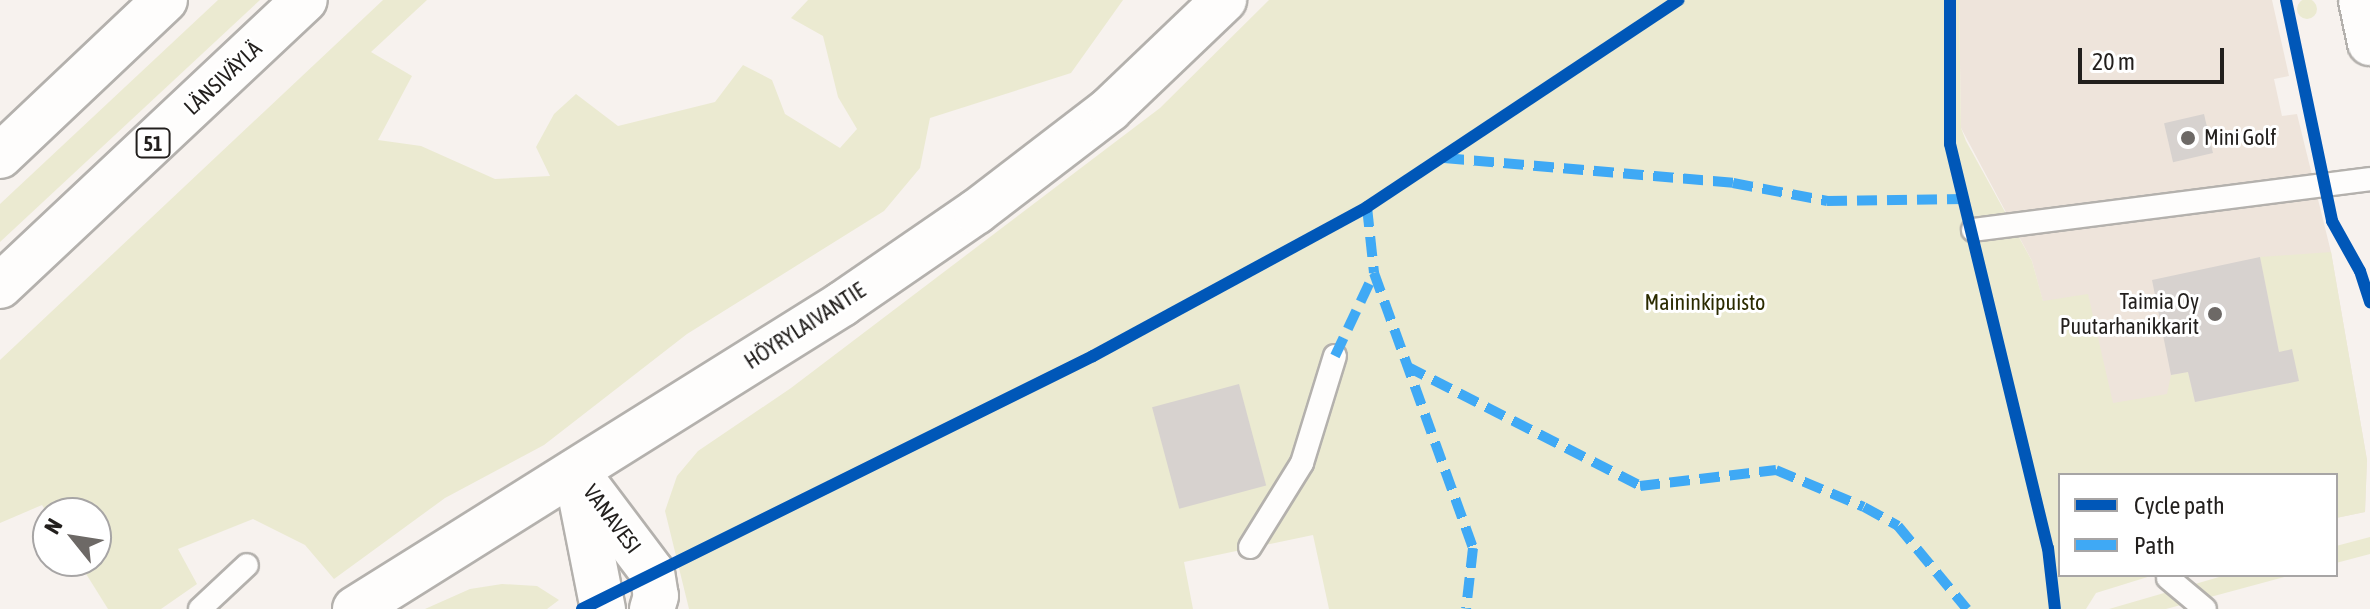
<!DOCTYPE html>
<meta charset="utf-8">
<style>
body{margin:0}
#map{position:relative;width:2370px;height:609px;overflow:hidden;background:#f7f2ee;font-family:"Asap Condensed",sans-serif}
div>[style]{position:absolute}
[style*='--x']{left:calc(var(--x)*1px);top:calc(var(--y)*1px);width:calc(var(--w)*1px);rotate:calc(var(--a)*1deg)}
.built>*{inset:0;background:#eee4db}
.green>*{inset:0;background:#ebead1}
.round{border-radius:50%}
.building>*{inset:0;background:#d7d2cf;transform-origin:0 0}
.roads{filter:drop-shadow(2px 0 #b4b1ad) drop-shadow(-2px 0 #b4b1ad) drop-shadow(0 2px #b4b1ad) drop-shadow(0 -2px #b4b1ad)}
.lane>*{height:22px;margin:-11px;padding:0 11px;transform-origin:11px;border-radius:11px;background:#fefdfc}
.street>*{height:44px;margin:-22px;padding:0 22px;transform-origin:22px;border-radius:22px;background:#fefdfc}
.secondary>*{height:44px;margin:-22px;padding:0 22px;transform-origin:22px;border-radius:22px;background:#fefdfc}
.primary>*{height:44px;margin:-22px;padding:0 22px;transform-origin:22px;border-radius:22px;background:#fefdfc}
.highway>*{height:44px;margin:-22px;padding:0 22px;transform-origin:22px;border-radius:22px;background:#fefdfc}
.quiet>*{height:10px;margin-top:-5px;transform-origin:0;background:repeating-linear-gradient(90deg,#3fa9f5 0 20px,transparent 0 30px)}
.cycleway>*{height:12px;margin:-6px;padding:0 6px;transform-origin:6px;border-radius:6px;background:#0057b8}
.dots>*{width:22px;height:22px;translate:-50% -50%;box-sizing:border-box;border:4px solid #fff;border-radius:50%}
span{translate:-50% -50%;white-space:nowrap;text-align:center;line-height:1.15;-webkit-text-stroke:6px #fff;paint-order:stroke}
.shield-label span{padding:2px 6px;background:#fff;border:2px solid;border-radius:6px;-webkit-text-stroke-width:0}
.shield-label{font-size:20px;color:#221f1d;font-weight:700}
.street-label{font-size:22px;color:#221f1d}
.poi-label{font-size:22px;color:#221f1d}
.left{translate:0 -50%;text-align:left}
.right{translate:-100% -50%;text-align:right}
.park-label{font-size:22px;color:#2b2b00}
.legend{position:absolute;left:2058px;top:473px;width:280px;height:104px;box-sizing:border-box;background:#fff;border:2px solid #a7a5a5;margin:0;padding:10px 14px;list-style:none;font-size:24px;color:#221f1d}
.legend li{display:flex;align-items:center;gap:16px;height:40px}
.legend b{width:40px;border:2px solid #a7a5a5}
.north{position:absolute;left:32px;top:497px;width:80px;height:80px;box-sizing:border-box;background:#fff;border:2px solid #a7a5a5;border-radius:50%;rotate:300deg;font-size:22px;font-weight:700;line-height:32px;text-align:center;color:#221f1d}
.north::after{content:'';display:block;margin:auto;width:28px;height:36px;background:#6d6966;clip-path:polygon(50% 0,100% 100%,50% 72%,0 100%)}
.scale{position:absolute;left:2078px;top:48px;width:146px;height:36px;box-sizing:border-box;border:4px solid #221f1d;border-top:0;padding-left:10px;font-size:24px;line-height:28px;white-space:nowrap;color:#221f1d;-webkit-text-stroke:6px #fff;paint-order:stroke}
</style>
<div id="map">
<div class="built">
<i style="clip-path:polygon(1959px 0,2272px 0,2289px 76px,2274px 79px,2282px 116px,2297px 114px,2331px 252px,2367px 460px,2365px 512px,2336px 518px,2336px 475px,2089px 475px,2032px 261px,1961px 128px)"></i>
</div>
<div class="green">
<i class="round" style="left:2297px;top:-1px;width:20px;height:20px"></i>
<i style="clip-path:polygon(218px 0,260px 0,0 242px,0 204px)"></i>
<i style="clip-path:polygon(383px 0,427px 0,371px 52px,412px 76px,378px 140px,421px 146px,495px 179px,550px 176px,536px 147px,554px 114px,576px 94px,618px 126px,715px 102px,743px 65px,772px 80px,785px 114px,840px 148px,857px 129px,838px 97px,823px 36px,791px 18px,808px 0,1123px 0,1071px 73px,930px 118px,920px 168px,884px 211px,687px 334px,544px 445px,445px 498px,334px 579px,305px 545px,253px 519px,178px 549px,197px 584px,161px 609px,108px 609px,78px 561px,96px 561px,96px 513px,48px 514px,42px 505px,0 523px,0 360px)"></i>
<i style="clip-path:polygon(1269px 0,1959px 0,1961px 128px,1966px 141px,2032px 261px,2043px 301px,2088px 294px,2113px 403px,2167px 394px,2171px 375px,2188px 372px,2195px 402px,2298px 381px,2292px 350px,2279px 352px,2260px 257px,2331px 252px,2367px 460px,2365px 512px,2336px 518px,2336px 475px,2060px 475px,2060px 575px,2154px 575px,2096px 593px,2086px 609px,1329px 609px,1313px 535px,1184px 562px,1193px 609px,689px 609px,665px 511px,677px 476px,698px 451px,791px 388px,1160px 108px)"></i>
<i style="clip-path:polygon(2370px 537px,2370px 554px,2336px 563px,2336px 546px)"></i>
<i style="clip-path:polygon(2226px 575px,2292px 575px,2166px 609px,2109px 609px)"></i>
<i style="clip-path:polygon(502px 584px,537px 586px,559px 600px,547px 609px,425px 609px,470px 589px)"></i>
</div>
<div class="building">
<i style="left:2204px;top:114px;width:40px;height:41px;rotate:77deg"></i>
<i style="clip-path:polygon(2260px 257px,2279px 352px,2292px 349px,2299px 381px,2195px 402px,2188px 372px,2171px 375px,2152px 280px)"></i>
<i style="left:1239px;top:384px;width:105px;height:90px;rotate:75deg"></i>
</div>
<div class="roads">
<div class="lane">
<i style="--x:1973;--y:230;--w:400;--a:-7.3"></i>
<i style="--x:1250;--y:547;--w:99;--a:-58.2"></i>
<i style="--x:1302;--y:463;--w:112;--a:-72.9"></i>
<i style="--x:2168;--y:578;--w:48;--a:40"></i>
<i style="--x:200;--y:609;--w:64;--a:-43.1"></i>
</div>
<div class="street">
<i style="--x:576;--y:471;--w:126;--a:53"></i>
<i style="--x:652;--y:572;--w:24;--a:81"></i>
<i style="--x:656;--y:596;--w:14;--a:107"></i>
<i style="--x:577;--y:478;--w:134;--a:78.8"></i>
</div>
<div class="secondary">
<i style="--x:355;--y:609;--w:575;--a:-32.06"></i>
<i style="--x:842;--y:304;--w:163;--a:-34.5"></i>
<i style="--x:976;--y:212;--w:169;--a:-37.5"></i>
<i style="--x:1110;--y:109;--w:158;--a:-43.7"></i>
</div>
<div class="primary">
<i style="--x:2361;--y:0;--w:44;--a:78.2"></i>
</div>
<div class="highway">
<i style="--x:0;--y:156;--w:227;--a:-43.4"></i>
<i style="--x:0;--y:286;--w:418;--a:-43.2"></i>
</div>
</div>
<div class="quiet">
<i style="--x:1444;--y:158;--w:290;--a:4.9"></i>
<i style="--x:1733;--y:183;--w:96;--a:10.8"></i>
<i style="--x:1827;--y:201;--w:138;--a:-0.8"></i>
<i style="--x:1367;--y:207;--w:66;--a:83.9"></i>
<i style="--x:1374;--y:273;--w:292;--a:70.2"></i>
<i style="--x:1473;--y:548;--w:61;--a:96.5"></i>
<i style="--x:1335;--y:356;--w:92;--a:-64.8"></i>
<i style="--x:1406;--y:366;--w:263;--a:27.1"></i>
<i style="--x:1640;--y:486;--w:137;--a:-6.7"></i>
<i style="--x:1776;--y:470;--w:95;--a:22.8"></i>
<i style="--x:1864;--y:507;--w:39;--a:29"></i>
<i style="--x:1898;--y:526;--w:108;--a:50.3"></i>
</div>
<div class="cycleway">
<i style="--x:1950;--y:0;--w:144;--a:90"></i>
<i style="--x:1950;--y:144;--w:416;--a:76.4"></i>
<i style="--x:2048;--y:548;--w:61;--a:83.5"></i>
<i style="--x:2286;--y:0;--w:226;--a:78.2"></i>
<i style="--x:2332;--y:221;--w:57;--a:60.8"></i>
<i style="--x:2360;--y:271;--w:33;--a:72"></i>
<i style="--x:582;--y:609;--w:570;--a:-26.34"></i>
<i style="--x:1093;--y:356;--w:312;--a:-28.5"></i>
<i style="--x:1367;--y:207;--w:374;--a:-33.6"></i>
</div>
<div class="dots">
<i style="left:2188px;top:138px;background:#6d6966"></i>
<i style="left:2215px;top:314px;background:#6d6966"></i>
</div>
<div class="shield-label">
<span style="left:153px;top:143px">51</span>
</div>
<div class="street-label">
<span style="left:223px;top:78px;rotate:-43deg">LÄNSIVÄYLÄ</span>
<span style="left:805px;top:326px;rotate:-33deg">HÖYRYLAIVANTIE</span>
<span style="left:612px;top:519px;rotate:53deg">VANAVESI</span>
</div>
<div class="poi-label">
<span class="left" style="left:2204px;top:138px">Mini Golf</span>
<span class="right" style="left:2199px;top:314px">Taimia Oy<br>Puutarhanikkarit</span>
</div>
<div class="park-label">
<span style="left:1705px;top:303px">Maininkipuisto</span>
</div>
<ul class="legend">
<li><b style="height:10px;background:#0057b8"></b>Cycle path</li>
<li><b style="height:10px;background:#3fa9f5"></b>Path</li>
</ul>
<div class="north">N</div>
<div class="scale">20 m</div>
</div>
